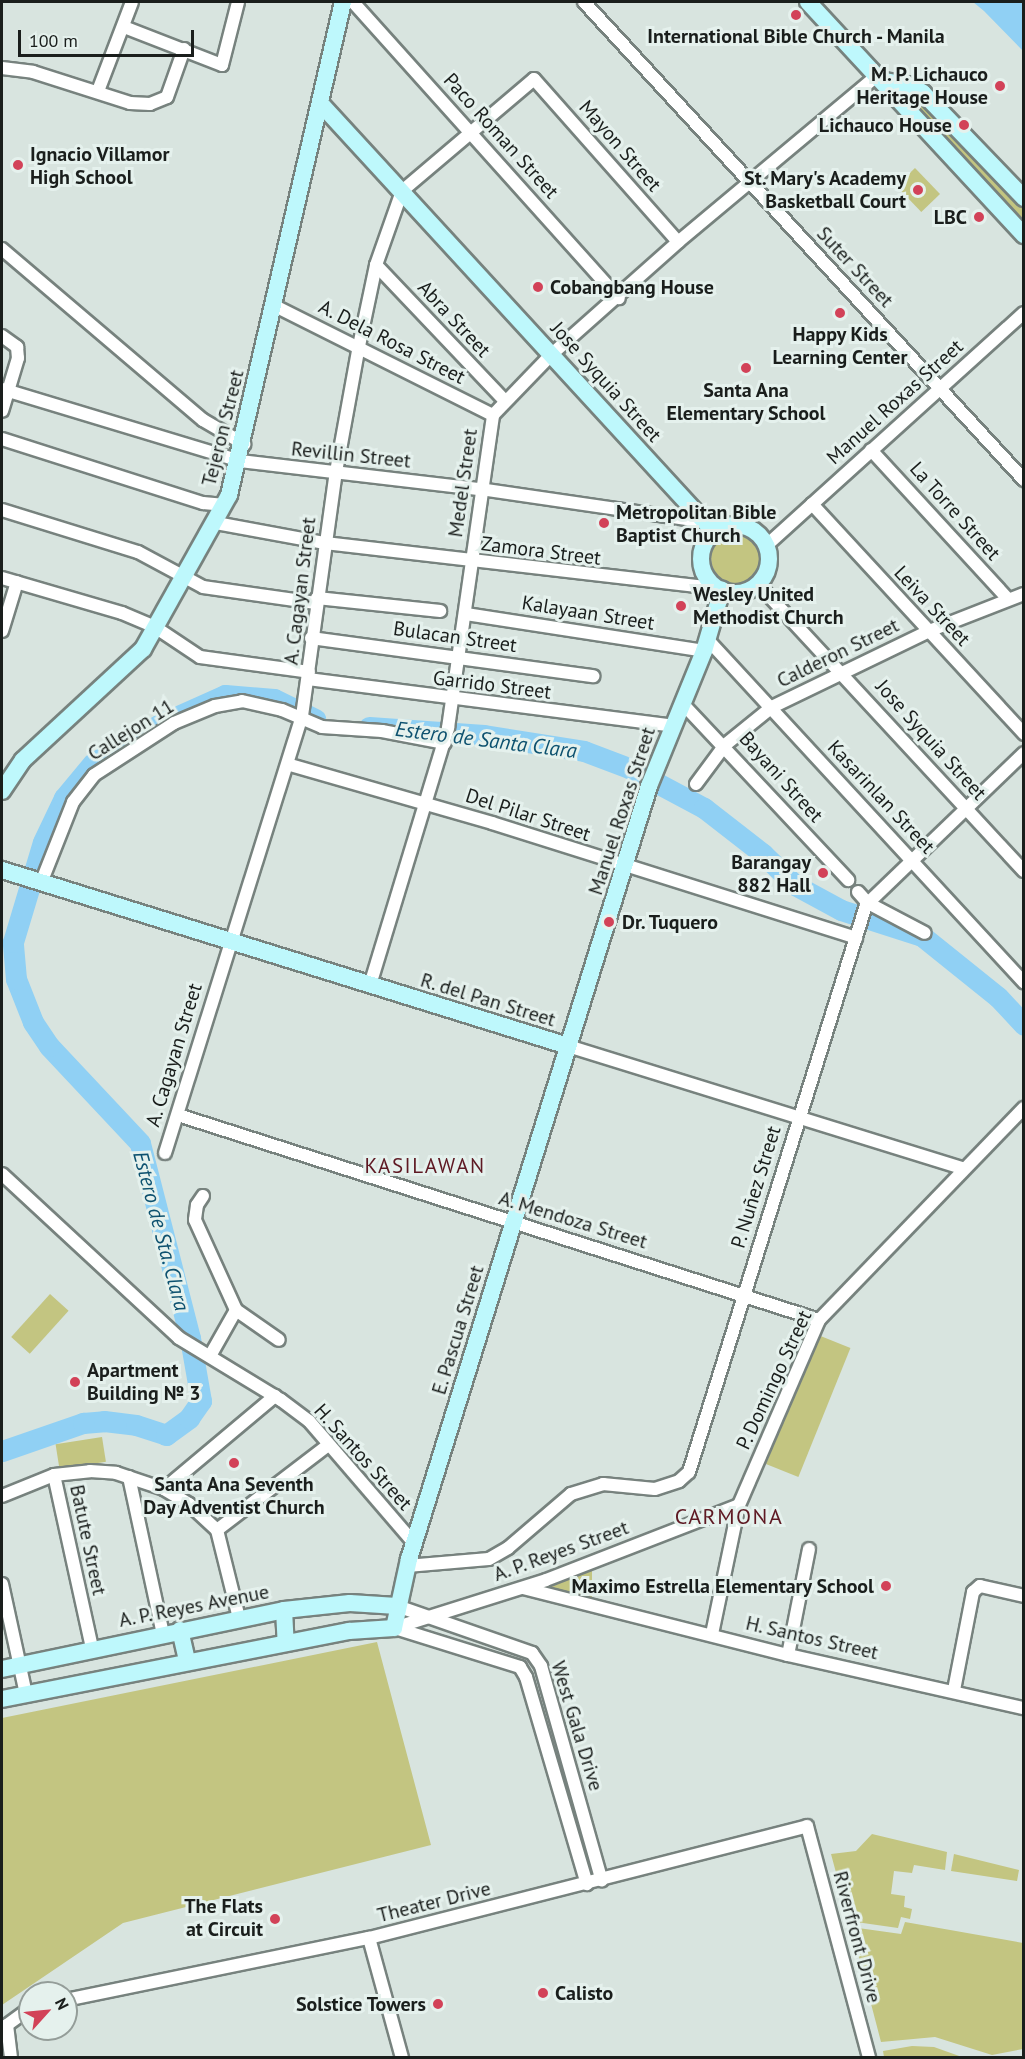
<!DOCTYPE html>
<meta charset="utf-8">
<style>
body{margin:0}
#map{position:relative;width:1025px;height:2059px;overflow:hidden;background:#d8e4df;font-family:"PT Sans",sans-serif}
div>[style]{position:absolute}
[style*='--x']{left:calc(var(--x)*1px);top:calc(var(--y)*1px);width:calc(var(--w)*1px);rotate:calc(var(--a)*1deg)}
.green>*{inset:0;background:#c3c581;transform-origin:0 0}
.round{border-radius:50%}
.water>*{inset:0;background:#90d0f4}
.river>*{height:21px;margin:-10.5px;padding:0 10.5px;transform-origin:10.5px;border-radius:10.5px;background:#90d0f4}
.roads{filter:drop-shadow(2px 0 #77827e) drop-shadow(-2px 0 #77827e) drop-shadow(0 2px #77827e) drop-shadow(0 -2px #77827e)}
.street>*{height:12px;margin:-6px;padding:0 6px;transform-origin:6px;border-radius:6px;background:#fff}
.secondary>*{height:16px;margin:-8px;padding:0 8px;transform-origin:8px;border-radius:8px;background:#bef8fc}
.secondary>.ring{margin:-8px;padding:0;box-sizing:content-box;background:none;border:16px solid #bef8fc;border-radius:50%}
.dots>*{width:16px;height:16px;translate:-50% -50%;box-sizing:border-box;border:3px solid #e5f1ed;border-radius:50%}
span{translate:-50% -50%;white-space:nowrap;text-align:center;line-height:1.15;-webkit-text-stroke:6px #e5f1ed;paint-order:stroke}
.poi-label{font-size:20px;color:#1a1e1c;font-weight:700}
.right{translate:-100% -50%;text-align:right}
.left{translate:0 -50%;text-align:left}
.street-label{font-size:20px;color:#1a1e1c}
.water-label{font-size:21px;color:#0d516f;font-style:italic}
.neighbourhood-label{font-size:21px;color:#5e1923;letter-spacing:1.5px}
.quarter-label{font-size:22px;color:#5e1923;letter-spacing:1.5px}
.frame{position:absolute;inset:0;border:3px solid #1a1e1c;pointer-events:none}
.north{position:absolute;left:18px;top:1981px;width:60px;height:60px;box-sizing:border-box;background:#e5f1ed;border:2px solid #949d99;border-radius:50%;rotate:63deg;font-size:16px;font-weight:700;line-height:24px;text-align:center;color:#1a1e1c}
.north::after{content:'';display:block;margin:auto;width:21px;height:27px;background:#d24258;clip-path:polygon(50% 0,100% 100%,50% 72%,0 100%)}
.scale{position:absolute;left:18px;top:30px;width:176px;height:27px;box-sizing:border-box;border:3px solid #1a1e1c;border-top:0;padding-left:8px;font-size:18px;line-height:21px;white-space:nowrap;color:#1a1e1c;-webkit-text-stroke:4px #e5f1ed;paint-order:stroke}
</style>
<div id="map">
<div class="green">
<i style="clip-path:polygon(911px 92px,1023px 206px,1023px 229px,904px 99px)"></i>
<i style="left:915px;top:168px;width:36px;height:26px;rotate:46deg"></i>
<i class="round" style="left:711px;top:532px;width:52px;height:52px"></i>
<i style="left:50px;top:1294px;width:25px;height:58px;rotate:42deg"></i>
<i style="left:818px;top:1335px;width:35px;height:139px;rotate:22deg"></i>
<i style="left:102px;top:1437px;width:25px;height:47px;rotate:81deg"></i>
<i style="clip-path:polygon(592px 1567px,592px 1599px,549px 1589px,550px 1582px)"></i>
<i style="clip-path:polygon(377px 1642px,431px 1845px,123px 1923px,2px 2005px,2px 1718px)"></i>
<i style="clip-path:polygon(872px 1834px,947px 1852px,945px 1870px,914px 1865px,912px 1873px,894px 1871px,891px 1894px,905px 1896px,904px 1907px,912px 1909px,910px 1919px,901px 1917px,898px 1928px,849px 1921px,831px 1854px,856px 1851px)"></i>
<i style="clip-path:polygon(954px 1854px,1019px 1870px,1017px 1881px,951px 1871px)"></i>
<i style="clip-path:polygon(905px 1922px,1023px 1943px,1023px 2049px,992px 2055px,935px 2037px,881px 2042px,851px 1927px,901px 1934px)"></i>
<i style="clip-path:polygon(912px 2046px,934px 2047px,962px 2057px,884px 2057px,883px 2051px)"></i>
</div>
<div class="water">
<i style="clip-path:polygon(973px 2px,1023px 2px,1023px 51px,984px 11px)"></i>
</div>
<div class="river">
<i style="--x:369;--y:727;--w:115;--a:4"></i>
<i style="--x:484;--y:735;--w:101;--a:9.1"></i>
<i style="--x:584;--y:751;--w:48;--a:20.7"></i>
<i style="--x:629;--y:768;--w:85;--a:28.1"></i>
<i style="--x:704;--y:808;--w:75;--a:37.9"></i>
<i style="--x:763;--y:854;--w:45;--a:44.1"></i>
<i style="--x:795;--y:885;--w:52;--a:28.5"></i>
<i style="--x:841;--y:910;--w:85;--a:17.8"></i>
<i style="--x:922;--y:936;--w:97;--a:38.8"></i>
<i style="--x:998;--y:997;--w:38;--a:47"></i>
<i style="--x:2;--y:1451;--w:86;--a:-19.1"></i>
<i style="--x:83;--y:1423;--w:21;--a:-5"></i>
<i style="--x:104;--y:1421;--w:32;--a:7"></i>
<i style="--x:136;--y:1425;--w:32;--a:18"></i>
<i style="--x:166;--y:1435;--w:29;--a:-36"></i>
<i style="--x:189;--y:1418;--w:21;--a:-55"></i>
<i style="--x:201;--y:1401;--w:64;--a:-99.9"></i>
<i style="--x:190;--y:1338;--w:201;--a:-104.4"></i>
<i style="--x:140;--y:1143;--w:133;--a:-133.2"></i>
<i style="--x:49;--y:1046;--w:29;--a:-124"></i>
<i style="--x:33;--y:1022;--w:46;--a:-111.6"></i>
<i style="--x:16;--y:979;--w:37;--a:-95"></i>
<i style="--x:13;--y:942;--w:104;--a:-73.3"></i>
<i style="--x:43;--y:842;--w:49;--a:-64.5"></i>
<i style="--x:64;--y:798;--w:45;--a:-50.4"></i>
<i style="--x:93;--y:763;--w:78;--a:-30.2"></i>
<i style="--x:160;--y:724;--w:71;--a:-24"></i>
<i style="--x:225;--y:695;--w:49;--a:4.7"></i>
<i style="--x:274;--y:699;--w:46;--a:26"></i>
</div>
<div class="roads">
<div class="street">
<i style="--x:353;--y:2;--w:398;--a:48.1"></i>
<i style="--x:584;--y:2;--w:650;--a:47.37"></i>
<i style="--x:124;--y:27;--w:105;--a:21.2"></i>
<i style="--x:222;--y:65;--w:65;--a:-75.7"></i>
<i style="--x:2;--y:68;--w:31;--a:7"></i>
<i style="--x:33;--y:72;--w:102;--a:17.7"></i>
<i style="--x:130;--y:103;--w:20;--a:3"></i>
<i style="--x:150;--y:104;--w:18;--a:-22"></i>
<i style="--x:167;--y:97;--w:51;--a:-70.5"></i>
<i style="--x:98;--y:91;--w:95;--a:-69.1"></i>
<i style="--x:2;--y:249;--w:264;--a:40.4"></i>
<i style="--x:203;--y:420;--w:48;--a:30.3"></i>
<i style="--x:376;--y:265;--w:186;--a:46.5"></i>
<i style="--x:273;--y:305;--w:246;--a:26.6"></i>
<i style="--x:2;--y:336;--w:19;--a:36"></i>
<i style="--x:17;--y:347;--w:11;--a:85"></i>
<i style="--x:18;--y:358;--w:55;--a:106.8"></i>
<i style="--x:2;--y:389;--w:249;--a:16.8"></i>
<i style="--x:240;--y:461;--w:242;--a:6.7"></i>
<i style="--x:480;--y:489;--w:227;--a:8.3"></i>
<i style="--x:2;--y:439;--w:211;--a:17.7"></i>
<i style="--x:203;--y:503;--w:22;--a:5"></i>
<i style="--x:871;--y:450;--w:202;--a:47.4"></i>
<i style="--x:812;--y:504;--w:313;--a:47.3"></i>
<i style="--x:2;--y:510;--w:142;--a:17.2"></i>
<i style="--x:138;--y:552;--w:74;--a:28.3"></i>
<i style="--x:203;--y:587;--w:114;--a:8.1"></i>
<i style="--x:216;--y:523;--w:111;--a:10.4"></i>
<i style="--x:325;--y:543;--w:398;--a:6.6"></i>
<i style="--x:767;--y:545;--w:346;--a:-42.1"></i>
<i style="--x:2;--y:578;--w:125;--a:16.3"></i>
<i style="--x:122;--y:613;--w:36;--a:23"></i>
<i style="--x:155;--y:627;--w:54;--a:33.7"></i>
<i style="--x:200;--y:657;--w:110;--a:7.8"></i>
<i style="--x:758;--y:584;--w:391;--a:47.2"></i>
<i style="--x:317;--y:598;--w:124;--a:6"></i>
<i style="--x:466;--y:614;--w:241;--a:8.8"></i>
<i style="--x:2;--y:631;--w:51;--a:-73"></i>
<i style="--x:311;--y:638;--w:285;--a:7.7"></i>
<i style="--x:708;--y:640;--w:466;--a:47.3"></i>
<i style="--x:308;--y:679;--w:368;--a:7.3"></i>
<i style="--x:682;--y:703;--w:243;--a:46.8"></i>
<i style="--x:290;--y:765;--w:210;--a:16"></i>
<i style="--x:492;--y:823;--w:382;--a:17.5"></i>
<i style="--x:696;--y:784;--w:49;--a:-53.4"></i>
<i style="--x:725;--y:745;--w:60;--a:-39"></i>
<i style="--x:772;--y:707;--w:174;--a:-25.8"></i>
<i style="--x:929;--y:631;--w:102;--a:-21.3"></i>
<i style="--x:41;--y:883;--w:87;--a:-68.4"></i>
<i style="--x:73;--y:802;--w:34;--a:-52"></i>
<i style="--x:94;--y:775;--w:95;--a:-33"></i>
<i style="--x:174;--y:723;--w:44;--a:-22.5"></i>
<i style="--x:215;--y:706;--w:27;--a:-10"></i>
<i style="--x:242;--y:701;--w:41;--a:12.7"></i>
<i style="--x:282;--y:710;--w:43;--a:23"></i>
<i style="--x:322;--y:727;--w:60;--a:3.8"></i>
<i style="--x:382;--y:731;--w:64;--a:10.8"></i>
<i style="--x:858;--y:892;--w:15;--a:48"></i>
<i style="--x:868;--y:903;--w:64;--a:27.8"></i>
<i style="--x:370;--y:985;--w:269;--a:-73.1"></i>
<i style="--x:448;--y:728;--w:316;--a:-81.8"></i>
<i style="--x:493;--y:415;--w:85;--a:-46"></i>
<i style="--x:552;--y:354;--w:169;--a:-41.6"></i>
<i style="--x:678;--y:242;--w:261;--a:-39.9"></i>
<i style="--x:568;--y:1046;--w:413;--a:17.2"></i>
<i style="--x:178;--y:1115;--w:673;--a:17.73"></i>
<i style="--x:165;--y:1153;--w:458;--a:-72.6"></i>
<i style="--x:302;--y:716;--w:246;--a:-82.1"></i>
<i style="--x:336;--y:472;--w:128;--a:-79.7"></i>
<i style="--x:359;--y:346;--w:83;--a:-78.1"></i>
<i style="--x:376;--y:265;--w:78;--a:-70.6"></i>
<i style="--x:402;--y:191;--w:173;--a:-40.3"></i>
<i style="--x:534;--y:79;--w:217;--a:48.5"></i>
<i style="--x:2;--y:1174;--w:241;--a:42.8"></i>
<i style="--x:179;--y:1338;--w:119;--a:31.3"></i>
<i style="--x:281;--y:1400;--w:35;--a:37"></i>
<i style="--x:309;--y:1421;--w:161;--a:49.3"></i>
<i style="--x:203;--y:1196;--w:11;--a:124"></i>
<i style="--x:197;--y:1205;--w:15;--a:98"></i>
<i style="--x:195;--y:1220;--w:99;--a:65.5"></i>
<i style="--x:236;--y:1310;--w:52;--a:34.9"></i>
<i style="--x:210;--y:1356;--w:53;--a:-60.5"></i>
<i style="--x:54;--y:1475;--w:177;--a:77.6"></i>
<i style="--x:129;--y:1477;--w:161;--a:77.8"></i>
<i style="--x:164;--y:1489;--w:145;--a:-40"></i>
<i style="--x:2;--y:1496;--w:56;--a:-22"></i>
<i style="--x:54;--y:1475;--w:36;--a:-6"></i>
<i style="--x:90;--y:1471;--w:26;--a:4"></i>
<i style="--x:116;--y:1473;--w:51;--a:18.4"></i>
<i style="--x:164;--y:1489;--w:29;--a:31"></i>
<i style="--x:189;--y:1504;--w:38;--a:43"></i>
<i style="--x:217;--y:1530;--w:91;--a:76"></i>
<i style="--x:217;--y:1530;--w:140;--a:-37.4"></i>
<i style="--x:407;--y:1566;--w:82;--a:-4.9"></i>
<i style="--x:489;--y:1559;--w:22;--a:-30"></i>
<i style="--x:508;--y:1548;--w:83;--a:-40.6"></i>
<i style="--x:571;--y:1494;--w:34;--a:-17"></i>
<i style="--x:603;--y:1484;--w:52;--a:5.5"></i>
<i style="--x:655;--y:1489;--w:25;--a:-18"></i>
<i style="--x:679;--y:1481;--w:13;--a:-42"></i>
<i style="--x:689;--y:1472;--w:594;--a:-72.66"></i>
<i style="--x:866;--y:905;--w:219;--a:-43.9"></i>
<i style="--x:2;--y:1584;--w:113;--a:77.7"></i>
<i style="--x:523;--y:1588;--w:273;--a:14.2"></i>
<i style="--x:788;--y:1655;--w:242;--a:12.7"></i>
<i style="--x:397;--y:1606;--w:143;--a:19.2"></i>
<i style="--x:532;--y:1653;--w:16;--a:55"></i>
<i style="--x:541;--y:1666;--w:223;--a:74.2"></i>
<i style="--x:394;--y:1628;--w:159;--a:-17.5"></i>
<i style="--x:546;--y:1580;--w:207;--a:-21.2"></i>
<i style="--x:395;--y:1628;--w:131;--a:17.3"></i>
<i style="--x:520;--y:1667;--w:12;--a:59"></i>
<i style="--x:526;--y:1677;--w:216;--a:73.6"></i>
<i style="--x:712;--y:1634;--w:132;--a:-78.2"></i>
<i style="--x:739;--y:1505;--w:202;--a:-66.6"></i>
<i style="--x:819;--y:1320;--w:295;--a:-46"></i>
<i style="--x:788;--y:1655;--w:108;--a:-78.8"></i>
<i style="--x:954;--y:1690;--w:100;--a:-79"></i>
<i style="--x:973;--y:1592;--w:9;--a:-41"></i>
<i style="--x:980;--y:1586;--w:45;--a:12.8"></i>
<i style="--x:369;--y:1938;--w:124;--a:74.6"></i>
<i style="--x:66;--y:2000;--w:309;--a:-11.6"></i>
<i style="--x:369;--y:1938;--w:452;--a:-14.3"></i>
<i style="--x:807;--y:1826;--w:240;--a:75"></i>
<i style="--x:7;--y:2025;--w:33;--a:83"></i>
<i style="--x:7;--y:2025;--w:29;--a:-36"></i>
</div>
<div class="secondary">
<i style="--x:808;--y:2;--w:318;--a:47.2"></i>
<i style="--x:884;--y:81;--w:28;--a:10"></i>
<i style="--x:912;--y:86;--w:13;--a:32"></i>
<i style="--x:923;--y:93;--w:146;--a:46.1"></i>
<i style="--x:320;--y:103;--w:582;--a:47.44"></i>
<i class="ring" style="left:701px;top:525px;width:52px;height:52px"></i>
<i style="--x:2;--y:791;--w:37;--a:-56"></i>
<i style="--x:23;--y:760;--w:163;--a:-42.8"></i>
<i style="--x:143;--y:649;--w:176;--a:-60.8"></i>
<i style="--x:229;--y:495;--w:506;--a:-76.98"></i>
<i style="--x:2;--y:870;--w:593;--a:17.27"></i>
<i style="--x:284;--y:1610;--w:33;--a:87"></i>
<i style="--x:180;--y:1630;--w:32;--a:77"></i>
<i style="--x:2;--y:1669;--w:288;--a:-11.8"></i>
<i style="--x:284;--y:1610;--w:66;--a:-6.1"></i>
<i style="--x:350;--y:1603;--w:47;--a:3.7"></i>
<i style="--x:2;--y:1699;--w:354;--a:-11.1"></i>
<i style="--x:349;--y:1631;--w:45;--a:-3.8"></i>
<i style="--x:394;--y:1628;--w:71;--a:-77.7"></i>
<i style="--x:409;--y:1559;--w:809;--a:-72.75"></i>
<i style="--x:649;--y:786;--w:146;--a:-67.8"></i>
<i style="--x:704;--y:651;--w:64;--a:-73.6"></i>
</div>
</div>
<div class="dots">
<i style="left:796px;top:15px;background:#d24258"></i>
<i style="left:1000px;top:86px;background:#d24258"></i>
<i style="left:964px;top:125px;background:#d24258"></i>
<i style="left:18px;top:165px;background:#d24258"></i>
<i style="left:918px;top:190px;background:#d24258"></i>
<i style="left:979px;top:217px;background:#d24258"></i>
<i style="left:538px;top:287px;background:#d24258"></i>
<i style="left:840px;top:313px;background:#d24258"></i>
<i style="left:746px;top:368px;background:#d24258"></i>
<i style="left:604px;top:523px;background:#d24258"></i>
<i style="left:681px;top:606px;background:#d24258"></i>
<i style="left:823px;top:873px;background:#d24258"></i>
<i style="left:609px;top:922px;background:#d24258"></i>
<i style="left:75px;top:1382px;background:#d24258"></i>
<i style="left:234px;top:1463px;background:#d24258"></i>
<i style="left:886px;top:1586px;background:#d24258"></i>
<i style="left:275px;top:1919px;background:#d24258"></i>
<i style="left:543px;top:1993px;background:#d24258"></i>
<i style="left:438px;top:2004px;background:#d24258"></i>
</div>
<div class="poi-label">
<span style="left:796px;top:36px">International Bible Church - Manila</span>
<span class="right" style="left:988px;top:86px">M. P. Lichauco<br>Heritage House</span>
<span class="right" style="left:952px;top:125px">Lichauco House</span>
<span class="left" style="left:30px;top:166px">Ignacio Villamor<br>High School</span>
<span class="right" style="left:906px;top:190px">St. Mary's Academy<br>Basketball Court</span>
<span class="right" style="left:967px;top:217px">LBC</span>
<span class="left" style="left:550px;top:287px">Cobangbang House</span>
<span style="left:840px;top:346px">Happy Kids<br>Learning Center</span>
<span style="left:746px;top:402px">Santa Ana<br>Elementary School</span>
<span class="left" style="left:616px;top:524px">Metropolitan Bible<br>Baptist Church</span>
<span class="left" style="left:693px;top:606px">Wesley United<br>Methodist Church</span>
<span class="right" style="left:811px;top:874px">Barangay<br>882 Hall</span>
<span class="left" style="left:622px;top:922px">Dr. Tuquero</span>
<span class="left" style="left:87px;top:1382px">Apartment<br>Building № 3</span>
<span style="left:234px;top:1496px">Santa Ana Seventh<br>Day Adventist Church</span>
<span class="right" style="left:874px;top:1586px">Maximo Estrella Elementary School</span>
<span class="right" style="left:263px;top:1918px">The Flats<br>at Circuit</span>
<span class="left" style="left:555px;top:1993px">Calisto</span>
<span class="right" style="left:426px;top:2004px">Solstice Towers</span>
</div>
<div class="street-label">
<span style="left:501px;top:136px;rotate:48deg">Paco Roman Street</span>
<span style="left:620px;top:146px;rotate:49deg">Mayon Street</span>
<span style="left:855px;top:267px;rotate:47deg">Suter Street</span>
<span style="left:454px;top:319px;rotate:47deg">Abra Street</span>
<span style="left:392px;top:342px;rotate:27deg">A. Dela Rosa Street</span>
<span style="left:606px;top:382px;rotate:48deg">Jose Syquia Street</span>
<span style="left:895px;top:402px;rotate:-42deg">Manuel Roxas Street</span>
<span style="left:223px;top:428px;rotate:-76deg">Tejeron Street</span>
<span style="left:351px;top:455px;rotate:6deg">Revillin Street</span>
<span style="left:463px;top:483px;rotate:-82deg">Medel Street</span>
<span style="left:955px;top:511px;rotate:48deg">La Torre Street</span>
<span style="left:541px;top:551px;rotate:7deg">Zamora Street</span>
<span style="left:300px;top:591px;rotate:-83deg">A. Cagayan Street</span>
<span style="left:932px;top:606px;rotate:47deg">Leiva Street</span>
<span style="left:588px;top:613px;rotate:9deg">Kalayaan Street</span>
<span style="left:455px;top:637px;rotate:8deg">Bulacan Street</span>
<span style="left:838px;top:653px;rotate:-26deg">Calderon Street</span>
<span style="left:492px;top:685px;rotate:7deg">Garrido Street</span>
<span style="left:131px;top:730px;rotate:-32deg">Callejon 11</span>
<span style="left:931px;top:740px;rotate:48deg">Jose Syquia Street</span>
<span style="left:781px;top:777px;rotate:48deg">Bayani Street</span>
<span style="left:881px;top:797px;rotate:47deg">Kasarinlan Street</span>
<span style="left:622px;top:811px;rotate:-72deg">Manuel Roxas Street</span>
<span style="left:528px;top:815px;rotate:18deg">Del Pilar Street</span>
<span style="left:488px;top:1000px;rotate:17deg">R. del Pan Street</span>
<span style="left:174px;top:1055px;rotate:-73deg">A. Cagayan Street</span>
<span style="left:756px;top:1187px;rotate:-73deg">P. Nuñez Street</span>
<span style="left:573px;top:1220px;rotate:17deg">A. Mendoza Street</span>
<span style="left:458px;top:1330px;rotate:-73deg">E. Pascua Street</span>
<span style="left:774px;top:1380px;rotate:-65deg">P. Domingo Street</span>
<span style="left:363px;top:1457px;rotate:48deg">H. Santos Street</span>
<span style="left:88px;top:1540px;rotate:78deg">Batute Street</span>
<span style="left:561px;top:1551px;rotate:-20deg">A. P. Reyes Street</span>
<span style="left:194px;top:1606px;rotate:-11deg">A. P. Reyes Avenue</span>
<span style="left:812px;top:1638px;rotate:13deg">H. Santos Street</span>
<span style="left:577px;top:1726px;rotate:73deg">West Gala Drive</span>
<span style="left:434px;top:1902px;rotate:-14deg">Theater Drive</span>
<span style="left:857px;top:1937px;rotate:75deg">Riverfront Drive</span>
</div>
<div class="water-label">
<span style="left:486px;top:740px;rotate:7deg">Estero de Santa Clara</span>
<span style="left:161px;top:1231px;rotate:75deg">Estero de Sta. Clara</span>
</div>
<div class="neighbourhood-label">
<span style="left:425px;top:1166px">KASILAWAN</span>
</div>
<div class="quarter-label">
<span style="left:729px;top:1517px">CARMONA</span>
</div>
<div class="frame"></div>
<div class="north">N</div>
<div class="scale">100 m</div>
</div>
